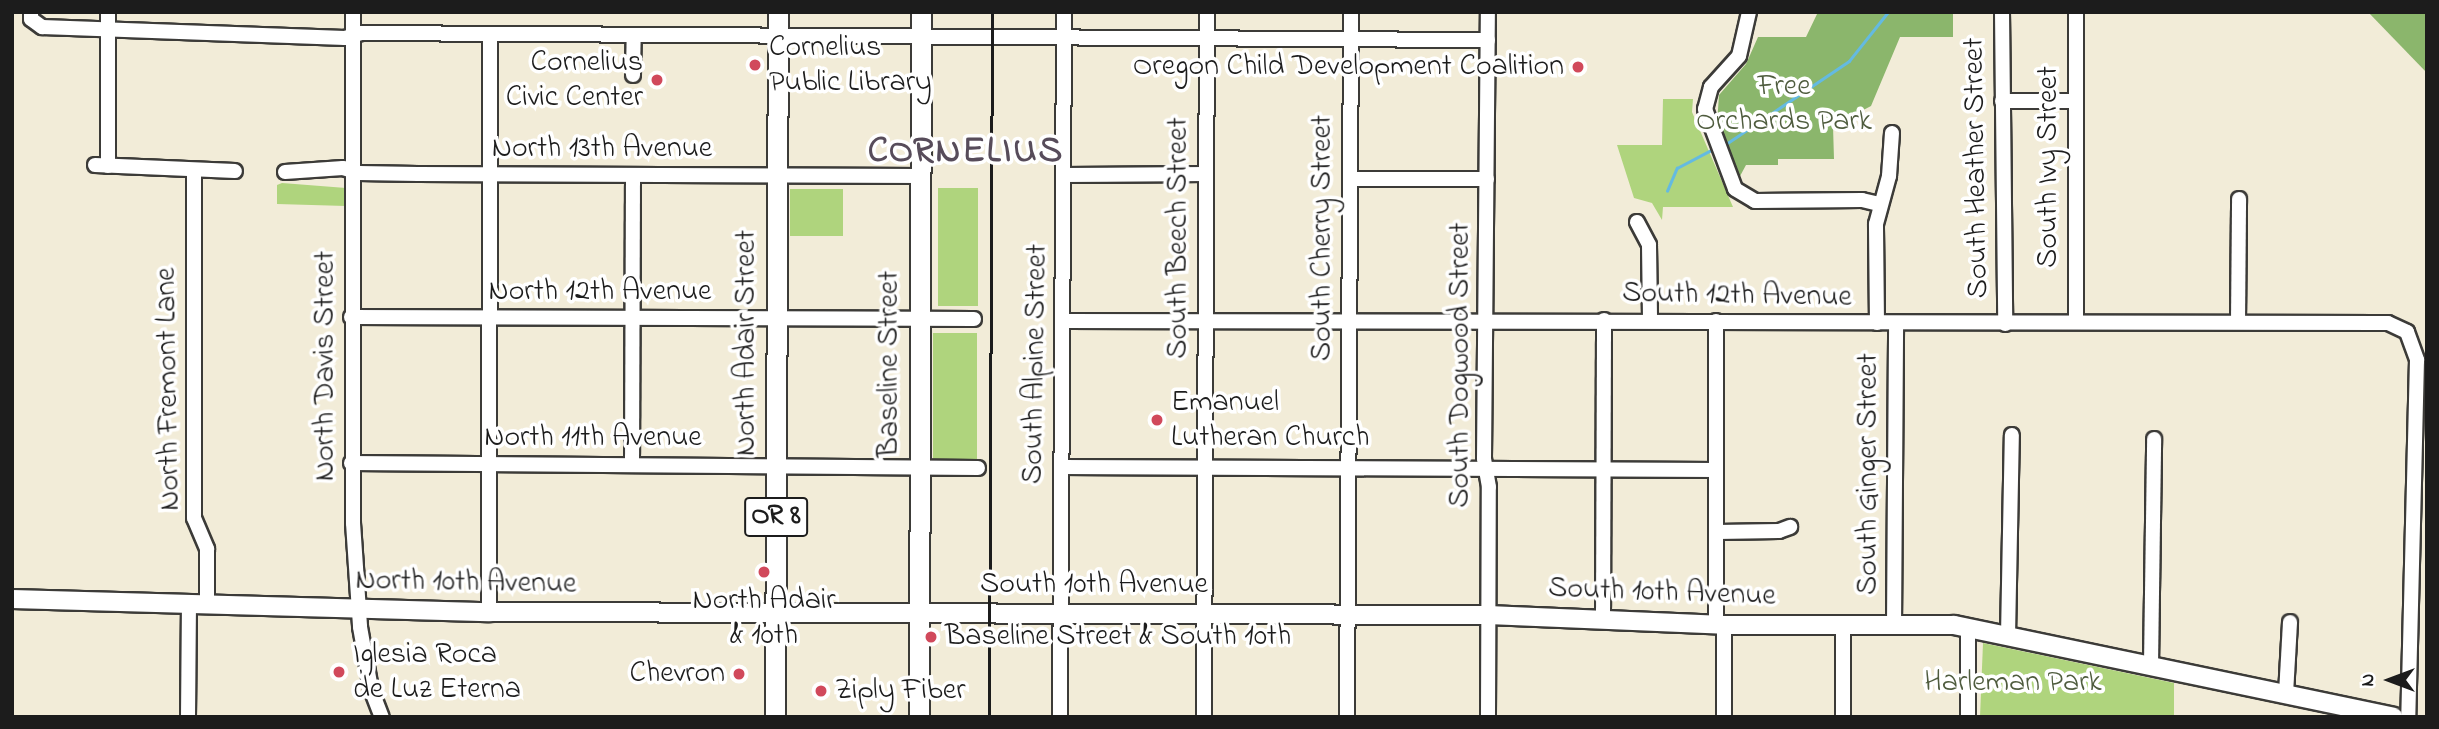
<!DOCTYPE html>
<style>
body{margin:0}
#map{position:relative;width:2439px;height:729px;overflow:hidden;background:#f2ecd8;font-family:"Indie Flower",sans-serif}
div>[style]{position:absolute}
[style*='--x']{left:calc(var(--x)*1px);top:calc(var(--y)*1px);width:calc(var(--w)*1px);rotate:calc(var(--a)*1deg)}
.green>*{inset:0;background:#afd47d;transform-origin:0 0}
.forest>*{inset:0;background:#8bb66c}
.stream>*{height:2.5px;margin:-1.25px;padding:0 1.25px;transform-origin:1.25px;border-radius:1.25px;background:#64bae1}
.roads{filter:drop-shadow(2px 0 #3c3b38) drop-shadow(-2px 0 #3c3b38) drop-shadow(0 2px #3c3b38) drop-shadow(0 -2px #3c3b38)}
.minor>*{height:14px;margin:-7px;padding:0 7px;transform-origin:7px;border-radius:7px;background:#fff}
.major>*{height:18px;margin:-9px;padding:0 9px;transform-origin:9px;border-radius:9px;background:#fff}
.highway>*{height:19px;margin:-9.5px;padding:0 9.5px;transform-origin:9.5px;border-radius:9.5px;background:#fff}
.rail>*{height:2.5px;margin:-1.25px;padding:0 1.25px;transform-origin:1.25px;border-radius:1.25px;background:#1c1c1c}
.dots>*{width:19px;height:19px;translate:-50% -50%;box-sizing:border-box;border:4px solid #fff;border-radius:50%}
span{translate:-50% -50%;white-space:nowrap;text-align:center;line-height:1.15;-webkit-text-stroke:7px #fff;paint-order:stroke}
.shield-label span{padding:2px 5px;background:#fff;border:2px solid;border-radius:5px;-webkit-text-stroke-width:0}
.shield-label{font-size:28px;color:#1c1c1c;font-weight:700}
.poi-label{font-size:30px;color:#1c1c1c}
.left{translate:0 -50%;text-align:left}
.right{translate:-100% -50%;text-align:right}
.park-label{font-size:30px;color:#4f5c3e}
.street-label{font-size:30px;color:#1c1c1c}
.district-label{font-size:37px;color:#574c5a;font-weight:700;letter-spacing:2px}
.frame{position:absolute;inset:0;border:14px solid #1c1c1c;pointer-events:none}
.north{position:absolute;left:2355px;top:645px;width:70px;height:70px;-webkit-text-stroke:5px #fff;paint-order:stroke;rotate:270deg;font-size:19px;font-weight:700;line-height:28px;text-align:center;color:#1c1c1c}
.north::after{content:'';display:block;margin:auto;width:24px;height:32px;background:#1c1c1c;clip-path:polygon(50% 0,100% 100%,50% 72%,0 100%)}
</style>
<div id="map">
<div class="green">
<i style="clip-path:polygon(1663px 99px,1693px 99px,1692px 112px,1733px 207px,1663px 207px,1662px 220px,1652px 203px,1634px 198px,1617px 145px,1662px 145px)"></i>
<i style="clip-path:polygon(282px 183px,346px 188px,346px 206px,277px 204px,277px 185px)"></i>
<i style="left:938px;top:188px;width:40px;height:118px"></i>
<i style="left:790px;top:189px;width:53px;height:47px"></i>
<i style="left:933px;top:333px;width:44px;height:126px"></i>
<i style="clip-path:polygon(1983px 643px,2174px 683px,2174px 717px,1980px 717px)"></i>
</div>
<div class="forest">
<i style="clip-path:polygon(1818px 12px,1953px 12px,1953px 37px,1900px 37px,1871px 106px,1833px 126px,1834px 159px,1778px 159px,1778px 165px,1746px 165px,1739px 178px,1717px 124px,1719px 95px,1746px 64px,1758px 37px,1806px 37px)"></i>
<i style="clip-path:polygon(2368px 12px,2427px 12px,2427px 73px)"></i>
</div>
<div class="stream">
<i style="--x:1723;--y:146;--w:152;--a:-34"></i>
<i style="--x:1849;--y:61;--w:63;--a:-51.5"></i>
<i style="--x:1667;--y:191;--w:25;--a:-67"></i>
<i style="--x:1677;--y:168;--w:41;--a:-27.8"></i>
</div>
<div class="roads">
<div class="minor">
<i style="--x:31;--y:12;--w:7;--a:90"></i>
<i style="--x:31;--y:19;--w:14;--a:36"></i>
<i style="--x:42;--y:27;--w:303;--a:2.1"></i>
<i style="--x:345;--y:38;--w:17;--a:-17"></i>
<i style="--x:361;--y:33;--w:1127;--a:0.36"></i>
<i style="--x:108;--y:12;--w:154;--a:90"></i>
<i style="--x:353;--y:12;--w:511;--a:90"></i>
<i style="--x:353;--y:523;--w:104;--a:86.1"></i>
<i style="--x:360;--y:627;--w:63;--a:79.9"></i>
<i style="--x:371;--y:689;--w:30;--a:69"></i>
<i style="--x:1749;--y:12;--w:45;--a:102.8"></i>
<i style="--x:1739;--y:56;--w:42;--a:132.1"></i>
<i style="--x:1711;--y:87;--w:23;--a:105"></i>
<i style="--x:1705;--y:109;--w:85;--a:69.4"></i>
<i style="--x:1735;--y:189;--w:23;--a:31"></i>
<i style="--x:1755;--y:201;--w:107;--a:-0.5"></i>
<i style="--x:1862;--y:200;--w:17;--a:13"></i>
<i style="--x:2002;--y:12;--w:312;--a:89.4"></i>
<i style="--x:633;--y:75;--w:39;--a:-89"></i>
<i style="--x:2002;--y:101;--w:74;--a:0"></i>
<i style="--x:95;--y:165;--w:140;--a:2.5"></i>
<i style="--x:194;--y:170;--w:348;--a:90"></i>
<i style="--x:194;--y:518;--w:34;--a:67"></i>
<i style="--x:207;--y:549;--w:57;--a:90"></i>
<i style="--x:285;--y:172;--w:58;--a:-3.9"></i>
<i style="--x:343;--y:168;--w:17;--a:17"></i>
<i style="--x:359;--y:173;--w:59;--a:1"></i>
<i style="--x:418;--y:174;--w:503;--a:0.23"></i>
<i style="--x:1064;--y:175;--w:142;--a:-0.4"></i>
<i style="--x:1350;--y:179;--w:137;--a:0"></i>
<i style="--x:1637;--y:222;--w:26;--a:62"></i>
<i style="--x:1649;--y:245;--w:76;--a:89.2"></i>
<i style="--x:351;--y:317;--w:623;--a:0.18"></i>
<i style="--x:1064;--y:321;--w:1324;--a:0.09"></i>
<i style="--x:2388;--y:323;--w:21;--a:25"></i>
<i style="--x:2407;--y:332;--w:30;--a:70"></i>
<i style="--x:2417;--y:360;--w:357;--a:91.4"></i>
<i style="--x:2076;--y:322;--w:310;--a:-90"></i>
<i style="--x:2238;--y:322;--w:123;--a:-89.5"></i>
<i style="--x:1877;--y:323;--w:99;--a:-90.6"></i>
<i style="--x:1876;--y:224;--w:50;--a:-74.8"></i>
<i style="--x:1889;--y:176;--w:43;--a:-86"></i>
<i style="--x:351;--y:463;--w:627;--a:0.46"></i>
<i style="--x:632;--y:464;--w:289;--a:-89.8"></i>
<i style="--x:1062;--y:467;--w:654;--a:0.26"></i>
<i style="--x:1717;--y:532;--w:62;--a:-0.9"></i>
<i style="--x:1779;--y:531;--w:12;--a:-20"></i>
<i style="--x:489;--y:612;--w:577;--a:-89.9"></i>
<i style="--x:1603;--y:620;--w:300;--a:-89.8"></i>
<i style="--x:1716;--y:624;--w:303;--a:-90"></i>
<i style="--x:1894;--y:625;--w:302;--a:-89.6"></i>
<i style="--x:1968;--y:628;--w:89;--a:90"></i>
<i style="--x:2008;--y:636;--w:201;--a:-88.9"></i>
<i style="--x:2151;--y:665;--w:226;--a:-89.2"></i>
<i style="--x:2286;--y:694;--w:72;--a:-86.8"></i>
<i style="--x:188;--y:717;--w:112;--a:-89.5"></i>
<i style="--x:1060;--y:717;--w:705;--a:-89.67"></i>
<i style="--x:1204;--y:717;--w:705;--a:-89.76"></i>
<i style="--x:1347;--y:717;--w:705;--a:-89.67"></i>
<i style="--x:1488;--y:717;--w:230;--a:-89.8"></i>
<i style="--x:1489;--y:487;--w:29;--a:-100"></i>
<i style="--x:1484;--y:458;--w:446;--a:-89.5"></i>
<i style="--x:1724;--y:717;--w:92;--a:-90"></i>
<i style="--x:1843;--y:717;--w:93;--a:-90"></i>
</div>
<div class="major">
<i style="--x:12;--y:599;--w:477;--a:1.6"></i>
<i style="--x:489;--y:612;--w:999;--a:0.17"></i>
<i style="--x:1488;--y:615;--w:236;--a:2.4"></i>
<i style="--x:1724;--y:625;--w:230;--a:0"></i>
<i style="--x:1954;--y:625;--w:449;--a:11.8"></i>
</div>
<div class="highway">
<i style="--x:775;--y:717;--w:705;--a:-89.76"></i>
<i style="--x:919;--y:717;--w:705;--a:-89.84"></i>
</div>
</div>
<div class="rail">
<i style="--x:989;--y:717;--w:705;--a:-89.76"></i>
</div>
<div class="dots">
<i style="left:755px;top:65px;background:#d1495b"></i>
<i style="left:1578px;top:67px;background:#d1495b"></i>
<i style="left:657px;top:80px;background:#d1495b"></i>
<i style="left:1157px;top:420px;background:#d1495b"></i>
<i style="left:764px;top:572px;background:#d1495b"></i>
<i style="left:931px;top:637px;background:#d1495b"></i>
<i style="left:339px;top:672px;background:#d1495b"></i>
<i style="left:739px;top:674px;background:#d1495b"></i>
<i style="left:821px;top:691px;background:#d1495b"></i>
</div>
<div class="shield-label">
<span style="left:776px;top:517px">OR 8</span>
</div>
<div class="poi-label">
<span class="left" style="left:769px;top:65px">Cornelius<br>Public Library</span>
<span class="right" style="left:643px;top:80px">Cornelius<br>Civic Center</span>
<span class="right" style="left:1564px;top:67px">Oregon Child Development Coalition</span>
<span class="left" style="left:1171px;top:420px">Emanuel<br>Lutheran Church</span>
<span style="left:764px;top:618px">North Adair<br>&amp; 10th</span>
<span class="left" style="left:945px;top:637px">Baseline Street &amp; South 10th</span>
<span class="left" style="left:353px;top:672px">Iglesia Roca<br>de Luz Eterna</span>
<span class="right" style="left:725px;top:674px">Chevron</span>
<span class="left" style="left:835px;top:691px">Ziply Fiber</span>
</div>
<div class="park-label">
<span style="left:1784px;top:104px">Free<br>Orchards Park</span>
<span style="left:2013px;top:683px">Harleman Park</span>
</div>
<div class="street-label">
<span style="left:602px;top:149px">North 13th Avenue</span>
<span style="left:2049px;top:167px;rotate:-90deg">South Ivy Street</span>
<span style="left:1977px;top:168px;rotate:-91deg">South Heather Street</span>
<span style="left:1179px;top:238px;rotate:-90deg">South Beech Street</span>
<span style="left:1323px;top:238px;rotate:-90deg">South Cherry Street</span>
<span style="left:600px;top:292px">North 12th Avenue</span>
<span style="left:1737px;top:296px;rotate:1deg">South 12th Avenue</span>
<span style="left:747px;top:343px;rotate:-90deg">North Adair Street</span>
<span style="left:890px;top:364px;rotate:-90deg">Baseline Street</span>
<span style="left:1036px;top:364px;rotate:-89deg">South Alpine Street</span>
<span style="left:1461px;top:365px;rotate:-90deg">South Dogwood Street</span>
<span style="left:326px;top:366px;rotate:-90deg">North Davis Street</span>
<span style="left:169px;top:389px;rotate:-91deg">North Fremont Lane</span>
<span style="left:593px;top:438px">North 11th Avenue</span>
<span style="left:1869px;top:474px;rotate:-90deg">South Ginger Street</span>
<span style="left:466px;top:583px;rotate:1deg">North 10th Avenue</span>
<span style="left:1094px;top:585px">South 10th Avenue</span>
<span style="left:1662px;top:593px;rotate:2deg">South 10th Avenue</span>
</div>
<div class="district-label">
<span style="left:966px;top:152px">CORNELIUS</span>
</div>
<div class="frame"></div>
<div class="north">N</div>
</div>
